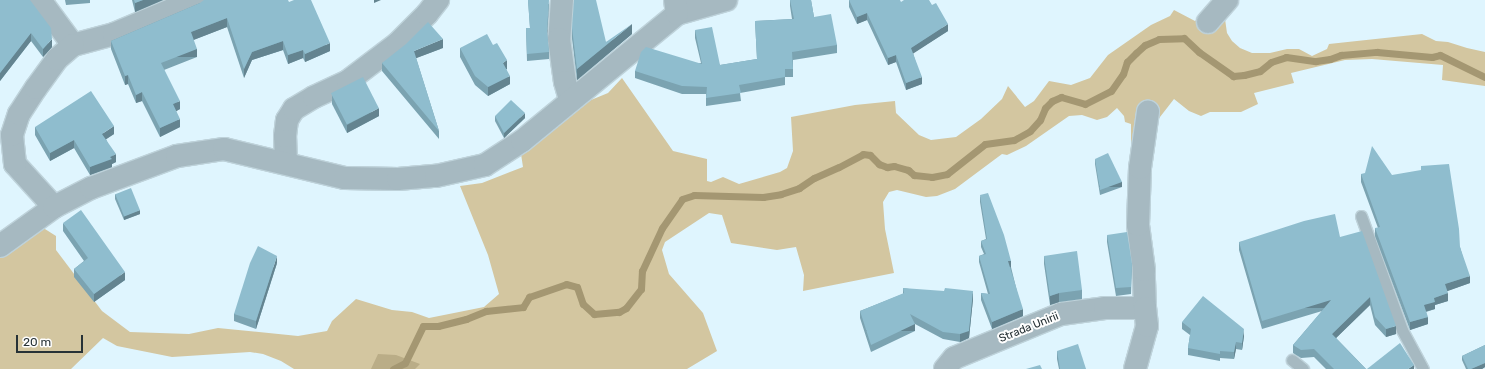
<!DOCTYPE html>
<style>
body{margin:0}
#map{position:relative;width:1485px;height:369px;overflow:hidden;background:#dff5fe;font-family:Rubik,sans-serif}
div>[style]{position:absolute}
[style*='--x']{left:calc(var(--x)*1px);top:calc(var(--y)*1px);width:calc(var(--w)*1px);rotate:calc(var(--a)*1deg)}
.green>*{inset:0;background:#d3c6a0}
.forest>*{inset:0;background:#baad87}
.stream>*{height:7px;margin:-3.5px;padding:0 3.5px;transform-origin:3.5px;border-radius:3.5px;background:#a49772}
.roads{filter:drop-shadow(1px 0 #bed2da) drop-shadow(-1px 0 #bed2da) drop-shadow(0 1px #bed2da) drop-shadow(0 -1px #bed2da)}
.lane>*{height:11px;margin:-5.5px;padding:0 5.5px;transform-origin:5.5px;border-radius:5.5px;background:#a6b9c1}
.street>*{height:22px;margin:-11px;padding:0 11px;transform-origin:11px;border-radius:11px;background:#a6b9c1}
.wall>*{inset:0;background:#7ba3b1}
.shaded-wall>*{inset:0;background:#648490;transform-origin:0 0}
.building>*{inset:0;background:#8fbdce;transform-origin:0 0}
span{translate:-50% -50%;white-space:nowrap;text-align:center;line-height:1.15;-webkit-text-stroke:4px #fff;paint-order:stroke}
.street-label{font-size:11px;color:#273236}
.scale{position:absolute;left:16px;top:335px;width:67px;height:18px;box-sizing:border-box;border:2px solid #273236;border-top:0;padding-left:5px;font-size:12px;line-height:14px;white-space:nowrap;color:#273236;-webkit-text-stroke:3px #fff;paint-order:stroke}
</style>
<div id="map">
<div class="green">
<i style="clip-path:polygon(1174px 10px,1195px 21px,1206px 12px,1225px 19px,1227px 33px,1232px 41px,1240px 48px,1252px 53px,1270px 53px,1287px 49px,1299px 49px,1312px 56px,1327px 49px,1329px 44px,1422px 34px,1436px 41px,1448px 42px,1467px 48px,1485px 52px,1485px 86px,1442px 80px,1443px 65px,1372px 59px,1345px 60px,1291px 73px,1294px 83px,1254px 93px,1258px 104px,1241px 112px,1210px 112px,1201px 116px,1189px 111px,1174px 99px,1153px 126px,1131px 178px,1131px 124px,1125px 122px,1124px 116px,1117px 108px,1107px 117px,1097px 120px,1082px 115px,1069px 116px,1026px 146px,1007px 155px,1002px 154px,955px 189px,937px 196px,926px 197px,897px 190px,889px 192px,883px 202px,885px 229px,894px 273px,803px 291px,804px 275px,796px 247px,777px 250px,731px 243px,722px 215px,709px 213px,665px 242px,662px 250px,669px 274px,703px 313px,717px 351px,687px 369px,294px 369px,281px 361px,263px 354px,250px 352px,172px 357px,117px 346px,103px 338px,71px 369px,0 369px,0 234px,26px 217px,56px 236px,56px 250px,102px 311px,130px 332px,189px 334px,218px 328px,298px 336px,327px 331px,332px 321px,356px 299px,392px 310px,412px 312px,429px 318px,484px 307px,499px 294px,488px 255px,460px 186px,482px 183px,523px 167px,521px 154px,560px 122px,591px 100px,608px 93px,622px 78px,673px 151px,707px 159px,707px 181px,711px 182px,723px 177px,739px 184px,780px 172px,787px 168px,793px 151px,791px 117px,855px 105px,895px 101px,896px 113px,919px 135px,931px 140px,956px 137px,981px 119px,1002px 99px,1008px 86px,1025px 107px,1034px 101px,1049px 81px,1071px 85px,1090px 78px,1108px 55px,1151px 25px,1170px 16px)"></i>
</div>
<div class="forest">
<i style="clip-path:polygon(378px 354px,396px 355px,420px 364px,415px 369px,368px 369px,371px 369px)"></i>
</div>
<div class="stream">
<i style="--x:393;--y:369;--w:13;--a:-27"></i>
<i style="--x:405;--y:363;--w:41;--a:-64.1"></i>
<i style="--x:423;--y:326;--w:15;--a:0"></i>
<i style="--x:438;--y:326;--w:29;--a:-14"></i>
<i style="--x:466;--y:319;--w:22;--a:-22"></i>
<i style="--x:486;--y:311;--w:37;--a:-6"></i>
<i style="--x:523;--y:307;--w:12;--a:-59"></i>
<i style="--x:529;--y:297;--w:39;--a:-19"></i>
<i style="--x:566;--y:284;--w:11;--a:15"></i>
<i style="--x:577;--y:287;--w:18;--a:71"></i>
<i style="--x:583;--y:304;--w:15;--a:42"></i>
<i style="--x:594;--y:314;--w:25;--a:-5"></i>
<i style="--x:619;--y:312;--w:8;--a:-30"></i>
<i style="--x:626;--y:308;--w:24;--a:-52"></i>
<i style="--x:641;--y:289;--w:18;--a:-87"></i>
<i style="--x:642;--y:271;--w:47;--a:-65.1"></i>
<i style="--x:662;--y:228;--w:35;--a:-55"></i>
<i style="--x:682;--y:199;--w:13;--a:-18"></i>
<i style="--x:694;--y:195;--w:69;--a:1.7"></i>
<i style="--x:763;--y:197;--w:18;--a:-9"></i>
<i style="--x:781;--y:194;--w:19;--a:-18"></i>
<i style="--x:799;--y:188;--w:18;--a:-34"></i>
<i style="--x:814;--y:178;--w:27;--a:-24"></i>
<i style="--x:839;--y:167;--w:27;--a:-28"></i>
<i style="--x:863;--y:154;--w:7;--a:8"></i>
<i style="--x:870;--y:155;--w:13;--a:45"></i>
<i style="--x:879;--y:164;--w:9;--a:21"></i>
<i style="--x:887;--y:167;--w:7;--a:-8"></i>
<i style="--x:894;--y:166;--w:15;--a:16"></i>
<i style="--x:908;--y:170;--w:8;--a:40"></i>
<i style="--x:914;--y:175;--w:18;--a:6"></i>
<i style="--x:932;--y:177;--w:15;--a:-11"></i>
<i style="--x:947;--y:174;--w:48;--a:-38.3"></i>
<i style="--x:985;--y:144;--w:29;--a:-8"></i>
<i style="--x:1014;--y:140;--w:18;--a:-29"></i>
<i style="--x:1030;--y:131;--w:15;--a:-48"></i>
<i style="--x:1040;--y:120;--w:13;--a:-67"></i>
<i style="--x:1045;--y:108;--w:10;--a:-45"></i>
<i style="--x:1052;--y:101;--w:10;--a:-24"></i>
<i style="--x:1061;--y:97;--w:25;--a:16"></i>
<i style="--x:1085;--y:104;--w:29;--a:-27"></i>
<i style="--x:1111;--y:91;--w:21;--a:-55"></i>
<i style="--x:1123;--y:74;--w:13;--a:-72"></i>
<i style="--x:1127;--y:62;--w:13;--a:-45"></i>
<i style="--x:1136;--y:53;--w:12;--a:-42"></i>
<i style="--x:1145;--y:45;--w:15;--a:-23"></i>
<i style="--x:1159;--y:39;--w:25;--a:-2"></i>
<i style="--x:1184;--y:38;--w:21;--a:43"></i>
<i style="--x:1199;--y:52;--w:42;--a:35.2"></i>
<i style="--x:1233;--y:76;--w:11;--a:-5"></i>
<i style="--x:1244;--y:75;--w:16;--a:-14"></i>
<i style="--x:1260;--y:71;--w:14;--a:-39"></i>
<i style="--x:1271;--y:62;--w:16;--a:-18"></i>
<i style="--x:1286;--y:57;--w:30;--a:8"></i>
<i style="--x:1316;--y:61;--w:14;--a:-8"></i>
<i style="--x:1330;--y:59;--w:12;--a:-20"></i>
<i style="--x:1341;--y:55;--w:36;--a:-5"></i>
<i style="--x:1377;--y:52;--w:55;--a:5.2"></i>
<i style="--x:1432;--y:57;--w:8;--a:-14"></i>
<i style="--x:1440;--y:55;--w:50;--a:26.1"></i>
</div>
<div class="roads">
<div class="lane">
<i style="--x:1361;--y:216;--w:121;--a:70.2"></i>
<i style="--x:1402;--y:330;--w:44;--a:61.7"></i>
<i style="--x:1292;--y:360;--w:14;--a:39"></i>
</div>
<div class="street">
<i style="--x:40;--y:0;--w:56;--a:53.7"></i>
<i style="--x:73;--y:45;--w:42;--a:-15"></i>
<i style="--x:114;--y:34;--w:88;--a:-22.8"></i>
<i style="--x:562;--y:0;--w:39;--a:94"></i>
<i style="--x:559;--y:39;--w:43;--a:82.1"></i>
<i style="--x:565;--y:82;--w:19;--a:74"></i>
<i style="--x:677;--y:14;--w:51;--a:-15.9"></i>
<i style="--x:1208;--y:22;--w:29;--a:-49"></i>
<i style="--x:286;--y:163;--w:27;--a:-92"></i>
<i style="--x:285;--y:136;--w:16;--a:-83"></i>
<i style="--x:287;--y:120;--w:13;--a:-58"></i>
<i style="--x:294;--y:109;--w:23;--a:-31"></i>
<i style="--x:314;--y:97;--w:38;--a:-25"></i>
<i style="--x:348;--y:81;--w:63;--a:-37.2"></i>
<i style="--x:398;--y:43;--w:41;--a:-45"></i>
<i style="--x:427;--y:14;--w:18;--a:-52"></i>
<i style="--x:54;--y:207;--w:58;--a:-132.2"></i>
<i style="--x:15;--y:164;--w:29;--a:-96"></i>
<i style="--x:12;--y:135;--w:22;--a:-72"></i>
<i style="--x:19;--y:114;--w:31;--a:-57"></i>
<i style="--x:36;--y:88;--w:36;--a:-54"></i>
<i style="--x:57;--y:59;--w:21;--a:-41"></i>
<i style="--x:0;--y:246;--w:67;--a:-35.8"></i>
<i style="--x:54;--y:207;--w:42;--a:-27.2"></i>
<i style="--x:91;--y:188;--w:92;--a:-20.4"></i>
<i style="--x:177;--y:156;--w:48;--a:-8.5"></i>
<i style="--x:224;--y:149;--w:124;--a:13.5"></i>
<i style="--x:345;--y:178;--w:53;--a:1.1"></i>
<i style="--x:398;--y:179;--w:38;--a:-5"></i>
<i style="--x:436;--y:176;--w:50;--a:-12.7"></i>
<i style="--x:485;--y:165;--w:44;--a:-33"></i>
<i style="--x:522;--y:141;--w:200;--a:-39.3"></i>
<i style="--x:677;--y:14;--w:14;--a:-98"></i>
<i style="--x:945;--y:369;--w:14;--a:-51"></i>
<i style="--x:954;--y:358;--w:116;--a:-22.4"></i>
<i style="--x:1061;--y:314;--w:44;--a:-7.8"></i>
<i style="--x:1105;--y:308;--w:40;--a:0"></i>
<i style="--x:1145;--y:308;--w:38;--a:-92"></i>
<i style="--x:1144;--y:270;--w:45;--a:-97.6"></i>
<i style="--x:1138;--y:225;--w:57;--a:-88"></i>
<i style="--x:1140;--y:168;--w:57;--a:-81.9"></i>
<i style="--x:1135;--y:369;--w:45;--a:-74.4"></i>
<i style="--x:1147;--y:326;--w:18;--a:-96"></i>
</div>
</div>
<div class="wall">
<i style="clip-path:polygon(0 0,52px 47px,43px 57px,31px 41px,0 81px)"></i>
<i style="clip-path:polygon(65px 0,90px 0,90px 3px,66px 5px)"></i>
<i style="clip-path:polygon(132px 0,163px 0,135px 12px)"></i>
<i style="clip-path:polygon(528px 0,549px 4px,547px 34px,549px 52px,549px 59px,527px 61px,526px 28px,530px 28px)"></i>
<i style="clip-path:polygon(790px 0,811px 0,814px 17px,837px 45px,837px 53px,793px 60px,793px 77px,785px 77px,785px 85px,740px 93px,741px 101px,706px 106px,706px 94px,682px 94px,635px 78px,635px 71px,701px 63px,695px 38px,695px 30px,720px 65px,757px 59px,755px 21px,792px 19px,790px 6px)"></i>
<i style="clip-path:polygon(849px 0,901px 2px,948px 31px,913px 53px,922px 84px,906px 90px,896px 62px,888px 65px,867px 20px,857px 24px,849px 7px)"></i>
<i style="clip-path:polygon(289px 2px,330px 51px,305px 62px,303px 58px,288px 64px,283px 50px,252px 60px,244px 78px,227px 27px,193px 40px,197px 57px,164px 70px,180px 109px,176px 111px,180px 127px,160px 137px,142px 101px,136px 103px,128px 84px,125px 85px,111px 49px,111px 41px,200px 3px)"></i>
<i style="clip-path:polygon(572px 28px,606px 42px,632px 34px,577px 80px,572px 39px)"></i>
<i style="clip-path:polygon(493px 45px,507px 69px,506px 69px,510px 84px,488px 96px,475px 85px,460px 57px,460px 48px)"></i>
<i style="clip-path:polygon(443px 48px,416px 58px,439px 131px,439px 139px,382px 71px,382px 63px)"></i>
<i style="clip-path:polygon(332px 95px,379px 116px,347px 133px,332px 104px)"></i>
<i style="clip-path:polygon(495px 116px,525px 118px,504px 138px,495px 121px)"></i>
<i style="clip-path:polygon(35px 127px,114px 134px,106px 139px,116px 162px,112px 164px,112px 167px,90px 175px,74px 148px,50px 161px,35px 135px)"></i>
<i style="clip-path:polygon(1095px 159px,1122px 187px,1100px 195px,1095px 164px)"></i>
<i style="clip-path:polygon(1361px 174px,1392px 175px,1460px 247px,1470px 283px,1447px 291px,1448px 301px,1435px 305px,1435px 309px,1426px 312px,1428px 324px,1410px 330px,1375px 236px,1375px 228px,1378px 228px,1361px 182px)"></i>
<i style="clip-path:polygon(115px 194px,140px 214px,124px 220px,115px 199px)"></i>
<i style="clip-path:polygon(980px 195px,1011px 267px,1023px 316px,992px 329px,981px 300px,981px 293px,988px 294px,979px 262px,979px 256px,984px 254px,981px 247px,981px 241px,986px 239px,980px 202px)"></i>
<i style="clip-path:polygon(63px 223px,125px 280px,94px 302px,74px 277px,74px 269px,84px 261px,63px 231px)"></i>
<i style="clip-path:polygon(1107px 235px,1132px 264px,1131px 294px,1116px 296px,1107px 242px)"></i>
<i style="clip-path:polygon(1340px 237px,1396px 334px,1386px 337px,1375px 325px,1370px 305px,1336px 338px,1366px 369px,1326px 369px,1314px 357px,1301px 358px,1293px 353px,1293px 345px,1322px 311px,1262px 329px,1239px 250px,1239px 242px)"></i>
<i style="clip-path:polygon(1044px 256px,1082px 290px,1082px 299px,1059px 302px,1050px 305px,1044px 264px)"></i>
<i style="clip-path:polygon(277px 263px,256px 329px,234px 321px,234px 314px)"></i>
<i style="clip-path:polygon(903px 288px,973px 299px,969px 338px,960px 342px,943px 339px,915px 324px,915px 331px,871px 352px,860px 318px,860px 311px,903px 294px)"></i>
<i style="clip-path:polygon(1182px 322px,1244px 336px,1242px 350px,1236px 349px,1234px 359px,1220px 358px,1220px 361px,1188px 355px,1188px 348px,1190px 335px,1182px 329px)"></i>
<i style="clip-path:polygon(1485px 345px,1485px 367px,1482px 369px,1466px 369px,1462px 360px,1462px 356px)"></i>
<i style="clip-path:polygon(1057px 351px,1086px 369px,1059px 369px,1057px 359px)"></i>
</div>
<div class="shaded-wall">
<i style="clip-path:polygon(143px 0,163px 0,135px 12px,135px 3px)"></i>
<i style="clip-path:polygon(374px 0,381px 0,374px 3px)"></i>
<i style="clip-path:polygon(549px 0,549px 4px,547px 38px,547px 31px)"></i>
<i style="clip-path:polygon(867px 13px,867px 20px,857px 24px,857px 17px)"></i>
<i style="clip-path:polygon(227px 18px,227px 27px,191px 41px,191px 32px)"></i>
<i style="clip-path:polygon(632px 24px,632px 34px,577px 80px,577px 69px)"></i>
<i style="clip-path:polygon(948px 24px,948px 31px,911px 55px,911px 48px)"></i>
<i style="clip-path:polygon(31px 33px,31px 41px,0 81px,0 73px)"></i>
<i style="clip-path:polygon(52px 39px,52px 47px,43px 57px,43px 49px)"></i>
<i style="clip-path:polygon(443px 39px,443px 48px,414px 59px,414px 51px)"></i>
<i style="clip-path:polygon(283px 41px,283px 50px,252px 60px,244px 78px,244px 69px,252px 52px)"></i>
<i style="clip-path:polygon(330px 43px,330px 51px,305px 62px,305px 54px)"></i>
<i style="left:197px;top:49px;width:8px;height:39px;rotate:90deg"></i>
<i style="clip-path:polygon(303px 50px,303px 58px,288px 64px,288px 55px)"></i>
<i style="clip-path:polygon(896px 55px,896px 62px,888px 65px,888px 58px)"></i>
<i style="clip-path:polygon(507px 60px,507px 69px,503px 71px,503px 63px)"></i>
<i style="clip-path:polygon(128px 75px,128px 84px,125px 85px,125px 76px)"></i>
<i style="clip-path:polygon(510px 76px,510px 84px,488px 96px,488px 87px)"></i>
<i style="clip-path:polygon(922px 77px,922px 84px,906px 90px,906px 83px)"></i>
<i style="clip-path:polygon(142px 92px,142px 101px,136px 103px,136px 95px)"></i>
<i style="clip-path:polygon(180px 101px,180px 109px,173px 113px,173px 104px)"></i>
<i style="clip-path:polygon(379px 108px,379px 116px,347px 133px,347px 125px)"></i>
<i style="clip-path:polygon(525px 113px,525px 118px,504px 138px,504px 133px)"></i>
<i style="clip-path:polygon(180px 119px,180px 127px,160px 137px,160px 128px)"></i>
<i style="clip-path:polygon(114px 126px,114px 134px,102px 142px,102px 134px)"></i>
<i style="clip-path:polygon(74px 140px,74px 148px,50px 161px,50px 153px)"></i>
<i style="clip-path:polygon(116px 154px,116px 162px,112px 164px,112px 167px,90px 175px,90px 167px)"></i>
<i style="left:1122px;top:182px;width:5px;height:23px;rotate:90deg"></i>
<i style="clip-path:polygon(140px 210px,140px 214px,124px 220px,124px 216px)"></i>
<i style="clip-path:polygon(277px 256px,277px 263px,256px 329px,256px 321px)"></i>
<i style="clip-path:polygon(1008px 261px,1011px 261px,1011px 267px,1008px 268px)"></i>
<i style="clip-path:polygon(125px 272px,125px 280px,94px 302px,94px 294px)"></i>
<i style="clip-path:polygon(1470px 276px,1470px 283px,1445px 292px,1445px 284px)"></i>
<i style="clip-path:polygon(973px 291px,973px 299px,969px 338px,960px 342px,960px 334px)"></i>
<i style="clip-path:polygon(1059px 293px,1059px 302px,1050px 305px,1050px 296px)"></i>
<i style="clip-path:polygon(1448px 293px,1448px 301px,1435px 305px,1435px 309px,1424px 312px,1424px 305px,1434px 298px)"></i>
<i style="clip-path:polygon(1370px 297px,1370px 305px,1332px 342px,1332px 334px)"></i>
<i style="left:1331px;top:300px;width:8px;height:72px;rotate:90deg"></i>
<i style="clip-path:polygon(1023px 309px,1023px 316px,992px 329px,992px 322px)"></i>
<i style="clip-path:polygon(1428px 317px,1428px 324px,1410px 330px,1410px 322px)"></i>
<i style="left:915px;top:324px;width:7px;height:49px;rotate:90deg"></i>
<i style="clip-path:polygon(1396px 326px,1396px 334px,1386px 337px,1386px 329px)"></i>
<i style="clip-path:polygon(1244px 329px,1244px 336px,1242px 350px,1242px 343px)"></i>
<i style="clip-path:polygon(1236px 342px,1236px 349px,1234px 359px,1234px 352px)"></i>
<i style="clip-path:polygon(1485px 363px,1485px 367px,1482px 369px,1471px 369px)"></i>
<i style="clip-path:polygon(1414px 365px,1414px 369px,1408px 369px)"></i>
</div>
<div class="building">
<i style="clip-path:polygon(0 0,30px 0,51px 28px,52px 39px,43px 49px,31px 33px,0 73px)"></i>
<i style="clip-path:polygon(134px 0,143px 0,135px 3px)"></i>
<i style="clip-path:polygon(204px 0,288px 0,289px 2px,294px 0,311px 0,330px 43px,305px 54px,303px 50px,288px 55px,283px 41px,252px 52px,244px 69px,227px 18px,191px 32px,197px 49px,161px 63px,180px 101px,173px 104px,180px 119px,160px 128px,142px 92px,136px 95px,128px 75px,125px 76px,111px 41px,200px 3px)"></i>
<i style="clip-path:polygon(528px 0,549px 0,547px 31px,549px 52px,527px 54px,526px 28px,530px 28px)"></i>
<i style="clip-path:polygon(574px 0,596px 0,606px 42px,632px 24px,577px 69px,572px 28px)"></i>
<i style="clip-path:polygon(790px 0,811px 0,814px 17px,831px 14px,837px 45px,792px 52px,793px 69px,785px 69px,785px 77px,739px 85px,741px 93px,706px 98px,707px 87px,682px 86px,635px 71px,641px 52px,646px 47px,702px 64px,695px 30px,712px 27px,720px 65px,757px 59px,755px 21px,794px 19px)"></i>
<i style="clip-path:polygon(849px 0,900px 0,901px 2px,904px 0,929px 0,932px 5px,936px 3px,948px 24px,911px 48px,922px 77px,906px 83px,896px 55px,888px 58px,867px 13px,857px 17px)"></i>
<i style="clip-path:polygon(428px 22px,443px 39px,414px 51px,439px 131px,382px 63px,406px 44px)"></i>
<i style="clip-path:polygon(487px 34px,493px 45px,497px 43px,507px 60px,503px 63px,510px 76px,488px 87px,475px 76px,460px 48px)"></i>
<i style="left:363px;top:77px;width:35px;height:36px;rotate:63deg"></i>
<i style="clip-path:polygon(91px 91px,114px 126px,102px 134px,116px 154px,110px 157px,112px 159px,90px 167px,74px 140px,50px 153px,35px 127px)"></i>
<i style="clip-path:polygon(511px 100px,525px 113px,504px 133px,495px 116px)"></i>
<i style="clip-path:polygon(1372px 146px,1392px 175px,1421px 170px,1421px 166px,1449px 164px,1459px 229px,1460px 247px,1470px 276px,1445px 284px,1448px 293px,1434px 298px,1435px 302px,1424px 305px,1428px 317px,1410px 322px,1375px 228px,1380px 227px,1361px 174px,1365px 173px)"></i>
<i style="clip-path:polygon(1108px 153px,1122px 182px,1100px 190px,1095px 159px)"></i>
<i style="left:131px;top:188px;width:24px;height:17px;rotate:68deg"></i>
<i style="clip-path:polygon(988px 193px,1004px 235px,1011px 261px,1008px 261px,1023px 309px,992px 322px,981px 293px,990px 294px,979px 256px,986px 254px,981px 241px,987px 239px,980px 195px)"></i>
<i style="clip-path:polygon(81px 210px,125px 272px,94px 294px,74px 269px,88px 258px,63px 223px)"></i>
<i style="clip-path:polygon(1335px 214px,1340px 237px,1362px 231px,1396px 326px,1386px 329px,1375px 317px,1370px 297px,1332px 334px,1366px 369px,1334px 369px,1314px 349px,1301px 350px,1293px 345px,1331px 300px,1262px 321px,1239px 242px,1304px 221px)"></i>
<i style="clip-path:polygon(1127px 232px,1132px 264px,1131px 287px,1116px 288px,1107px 235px)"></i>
<i style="clip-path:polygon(258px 246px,277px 256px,256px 321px,234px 314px,250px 263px)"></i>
<i style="clip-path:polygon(1077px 251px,1082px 290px,1059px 293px,1050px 296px,1044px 256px)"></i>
<i style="clip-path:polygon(903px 288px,944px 291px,945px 288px,973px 291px,969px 331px,960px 334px,943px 332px,910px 314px,915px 324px,871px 345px,860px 311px,904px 293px)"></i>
<i style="clip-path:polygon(1203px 296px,1244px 329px,1242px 343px,1236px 342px,1234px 352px,1220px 351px,1220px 354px,1188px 348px,1191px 329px,1182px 322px)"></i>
<i style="clip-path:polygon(1400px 343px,1414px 365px,1408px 369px,1367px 369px)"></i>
<i style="clip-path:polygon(1078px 344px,1086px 369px,1060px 369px,1057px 351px)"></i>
<i style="clip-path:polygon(1485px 345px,1485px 363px,1471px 369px,1468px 369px,1462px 356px)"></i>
<i style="clip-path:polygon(1040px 365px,1042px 369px,1026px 369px)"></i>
</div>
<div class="street-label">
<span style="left:1029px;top:328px;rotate:-22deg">Strada Unirii</span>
</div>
<div class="scale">20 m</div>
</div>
